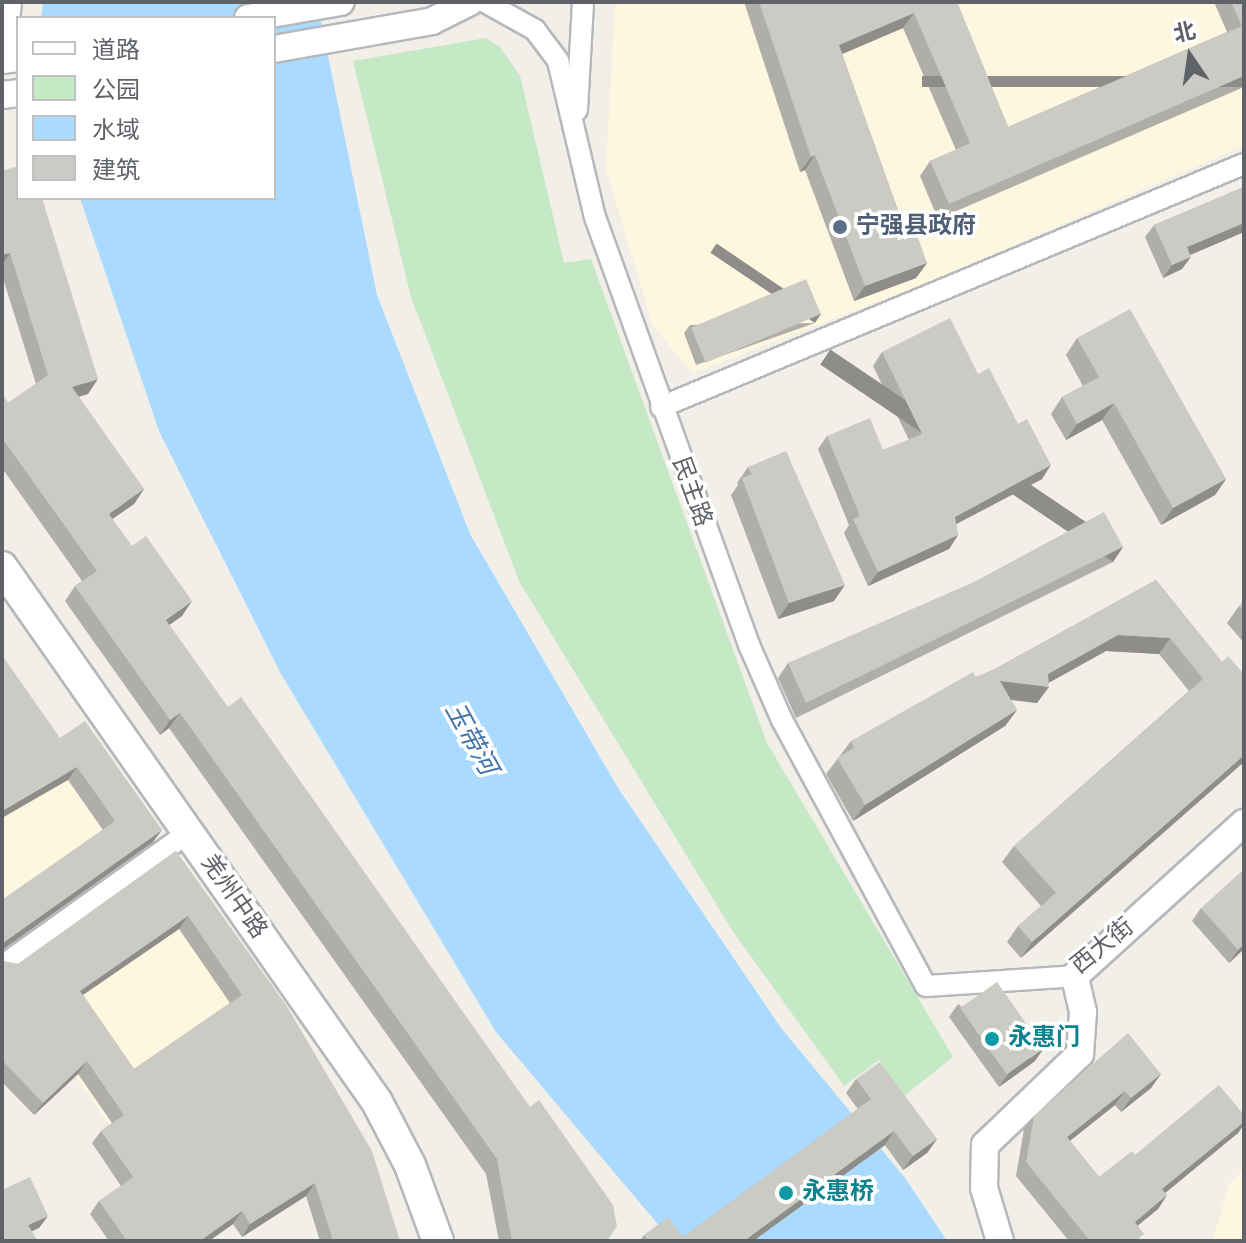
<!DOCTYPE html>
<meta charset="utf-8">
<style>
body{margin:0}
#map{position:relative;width:1246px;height:1243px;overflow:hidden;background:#f1efe8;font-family:"Alegreya Sans","Noto Sans SC",sans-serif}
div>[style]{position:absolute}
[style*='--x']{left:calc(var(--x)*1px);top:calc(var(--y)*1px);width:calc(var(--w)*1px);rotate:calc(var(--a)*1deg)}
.commercial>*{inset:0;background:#fef7e0}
.green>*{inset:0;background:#c5e8c5}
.water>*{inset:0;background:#aadaff}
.roads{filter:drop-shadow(2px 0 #b5b8bc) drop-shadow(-2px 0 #b5b8bc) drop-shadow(0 2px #b5b8bc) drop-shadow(0 -2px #b5b8bc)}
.minor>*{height:20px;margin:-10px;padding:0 10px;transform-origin:10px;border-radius:10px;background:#fff}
.tertiary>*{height:26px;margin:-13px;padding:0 13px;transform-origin:13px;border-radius:13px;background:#fff}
.secondary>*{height:30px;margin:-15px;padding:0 15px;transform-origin:15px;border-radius:15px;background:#fff}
.wall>*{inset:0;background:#afaea9}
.shaded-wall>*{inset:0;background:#8f8d8a;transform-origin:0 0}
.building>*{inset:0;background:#cccac5;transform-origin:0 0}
.dots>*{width:22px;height:22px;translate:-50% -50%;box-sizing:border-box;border:4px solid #fff;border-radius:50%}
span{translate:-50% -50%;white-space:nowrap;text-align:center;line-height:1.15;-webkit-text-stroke:7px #fff;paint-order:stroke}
.service-label{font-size:24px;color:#4e5e75;font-weight:700}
.left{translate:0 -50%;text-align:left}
.street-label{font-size:24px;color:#5f6368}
.culture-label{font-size:24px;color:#0d838f;font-weight:700}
.water-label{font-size:26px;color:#4174aa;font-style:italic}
.frame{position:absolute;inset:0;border:4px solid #5f6368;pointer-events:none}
.legend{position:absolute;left:16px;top:16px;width:260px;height:184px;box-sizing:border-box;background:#fff;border:2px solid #bfc1c3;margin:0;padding:10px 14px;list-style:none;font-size:24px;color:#5f6368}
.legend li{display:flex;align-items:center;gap:16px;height:40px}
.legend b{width:40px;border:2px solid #bfc1c3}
.north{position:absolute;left:1150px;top:16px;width:80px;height:80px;-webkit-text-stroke:6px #fff;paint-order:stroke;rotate:347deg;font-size:22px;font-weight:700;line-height:32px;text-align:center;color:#5f6368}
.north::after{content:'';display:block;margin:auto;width:28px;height:36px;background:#5f6368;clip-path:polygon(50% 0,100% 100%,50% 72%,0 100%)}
</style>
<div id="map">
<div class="commercial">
<i style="clip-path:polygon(615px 2px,1244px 2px,1244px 146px,923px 284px,693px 373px,653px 326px,606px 169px)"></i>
<i style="clip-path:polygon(81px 728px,158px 842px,2px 958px,2px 774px)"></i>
<i style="clip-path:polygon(174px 867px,275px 1012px,110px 1126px,55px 1046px,2px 985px)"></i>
<i style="clip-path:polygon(1244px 1168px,1244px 1241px,1213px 1241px,1228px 1187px)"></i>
</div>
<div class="green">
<i style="clip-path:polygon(486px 38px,500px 47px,520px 76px,564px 263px,591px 259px,767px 743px,953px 1057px,904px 1096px,879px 1060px,844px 1086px,732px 930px,519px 581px,411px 297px,353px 61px)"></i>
</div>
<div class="water">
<i style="clip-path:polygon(43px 2px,317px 2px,377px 295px,470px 534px,618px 788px,781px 1028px,905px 1178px,947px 1241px,672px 1241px,496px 1032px,281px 674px,159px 431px,80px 198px,274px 198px,274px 18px,41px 18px)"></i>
</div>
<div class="roads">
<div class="minor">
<i style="--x:485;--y:2;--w:57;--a:29.2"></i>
<i style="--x:535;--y:30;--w:39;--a:53"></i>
<i style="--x:558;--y:61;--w:160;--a:76.7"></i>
<i style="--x:595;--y:217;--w:455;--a:70.2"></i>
<i style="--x:749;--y:645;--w:82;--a:66.3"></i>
<i style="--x:782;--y:720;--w:302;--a:61.6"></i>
<i style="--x:926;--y:986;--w:149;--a:-3.8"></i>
<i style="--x:5;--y:60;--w:58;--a:-84.1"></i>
<i style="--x:577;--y:110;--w:108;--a:-86.8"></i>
<i style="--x:661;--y:407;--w:632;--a:-22.63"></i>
<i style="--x:2;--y:966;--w:229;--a:-35.6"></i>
</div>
<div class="tertiary">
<i style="--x:248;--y:18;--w:94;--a:-9.8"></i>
<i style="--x:274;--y:49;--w:160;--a:-10"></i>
<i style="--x:432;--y:21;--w:42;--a:-26.6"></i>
<i style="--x:2;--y:60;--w:16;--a:-7"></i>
<i style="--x:2;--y:95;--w:16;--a:-7"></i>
<i style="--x:1000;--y:1241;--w:55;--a:-106.8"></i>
<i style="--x:984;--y:1188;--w:43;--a:-88.7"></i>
<i style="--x:985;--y:1145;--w:132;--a:-43.8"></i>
<i style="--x:1080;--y:1054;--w:42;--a:-85.9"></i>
<i style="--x:1083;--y:1012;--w:37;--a:-103"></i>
<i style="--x:1075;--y:976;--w:228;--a:-42.2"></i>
</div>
<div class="secondary">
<i style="--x:2;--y:567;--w:653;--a:54.97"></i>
<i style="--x:377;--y:1102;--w:71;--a:62.4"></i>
<i style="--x:410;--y:1165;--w:81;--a:69.8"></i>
</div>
</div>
<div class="wall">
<i style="clip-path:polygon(744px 2px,957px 2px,1008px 127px,1227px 32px,1214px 2px,1244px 2px,1244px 87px,938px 219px,920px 176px,930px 161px,956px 150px,903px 28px,842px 54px,904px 227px,927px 263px,916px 278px,854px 301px,805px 170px,800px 172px)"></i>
<i style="clip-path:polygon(2px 171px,88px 394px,78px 397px,144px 489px,134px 504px,112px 519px,182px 616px,169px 625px,607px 1241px,499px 1241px,486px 1174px,169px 728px,160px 735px,65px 601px,75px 586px,82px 581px,2px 468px,2px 393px,8px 403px,36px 384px,2px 275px)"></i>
<i style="clip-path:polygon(1244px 187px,1244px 232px,1190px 255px,1182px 269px,1163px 278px,1145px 237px,1154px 225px)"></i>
<i style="clip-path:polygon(815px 323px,696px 365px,684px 333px,690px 325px)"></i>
<i style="clip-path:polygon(1077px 338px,1226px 479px,1215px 495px,1161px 525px,1102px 420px,1066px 440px,1051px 414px,1062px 397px,1083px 386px,1066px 355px)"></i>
<i style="clip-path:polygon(882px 352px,978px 374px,1042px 479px,956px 524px,958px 535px,949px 549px,868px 586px,844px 533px,849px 525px,818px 449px,827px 436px,883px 450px,909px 440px,873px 366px)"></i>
<i style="clip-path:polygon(748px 467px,834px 601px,778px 619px,731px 495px,738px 485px,737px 483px)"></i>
<i style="clip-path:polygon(1123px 547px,1113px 562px,796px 718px,778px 678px,788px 663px)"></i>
<i style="clip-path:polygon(1156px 580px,1222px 662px,1244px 674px,1021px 958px,1007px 942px,1018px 926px,1041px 906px,1002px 862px,1014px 846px,1189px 691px,1159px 654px,1106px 651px,1048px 683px,1037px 703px,1011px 700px,1017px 710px,1005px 726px,853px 821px,826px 774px,851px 741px,976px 677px,993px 670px)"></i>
<i style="clip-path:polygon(1244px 602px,1244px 643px,1227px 623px,1239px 606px)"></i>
<i style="clip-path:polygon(60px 738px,153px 842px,2px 950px,2px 900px,103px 830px,68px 780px)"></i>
<i style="clip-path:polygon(evenodd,176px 851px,400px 1241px,320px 1241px,306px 1196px,242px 1237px,233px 1224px,209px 1241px,109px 1241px,90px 1214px,99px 1201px,121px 1186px,92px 1143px,101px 1131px,112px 1123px,78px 1074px,34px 1115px,2px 1082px,2px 961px,18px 964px,176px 851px,179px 929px,230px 1003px,134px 1069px,83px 995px,179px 929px)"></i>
<i style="clip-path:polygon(1201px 908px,1244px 949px,1229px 963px,1192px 921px)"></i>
<i style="clip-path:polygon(958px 1004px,1035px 1061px,999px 1087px,949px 1017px)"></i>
<i style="clip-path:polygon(1161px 1074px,1151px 1088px,1121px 1112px,1115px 1105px,1070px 1141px,1099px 1177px,1135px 1155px,1244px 1115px,1244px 1124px,1238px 1133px,1165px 1193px,1167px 1195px,1158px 1209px,1137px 1226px,1139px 1241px,1069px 1241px,1016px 1176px,1024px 1129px,1034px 1116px)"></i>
<i style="clip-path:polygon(856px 1079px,937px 1139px,927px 1153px,903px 1170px,885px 1145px,753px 1241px,640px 1241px,644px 1235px,683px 1237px,858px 1109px,846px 1093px)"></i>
</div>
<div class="shaded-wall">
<i style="clip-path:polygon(914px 13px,903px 28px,828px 60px,839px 45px)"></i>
<i style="left:1244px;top:76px;width:11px;height:322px;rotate:90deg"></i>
<i style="clip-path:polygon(815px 155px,805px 170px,800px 172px,811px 157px)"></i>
<i style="clip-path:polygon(1244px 223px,1244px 232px,1178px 260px,1187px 247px)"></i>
<i style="clip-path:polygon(10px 253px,2px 265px,2px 255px)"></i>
<i style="clip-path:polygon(1191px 257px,1182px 269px,1163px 278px,1172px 265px)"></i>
<i style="clip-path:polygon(927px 263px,916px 278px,854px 301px,865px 286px)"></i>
<i style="left:821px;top:314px;width:11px;height:126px;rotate:124deg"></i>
<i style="clip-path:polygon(98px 379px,88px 394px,61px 402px,72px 387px)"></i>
<i style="clip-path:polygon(1114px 403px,1102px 420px,1066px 440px,1077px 424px)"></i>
<i style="clip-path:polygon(1051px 465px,1042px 479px,945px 530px,955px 517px)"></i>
<i style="clip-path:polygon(1226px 479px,1215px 495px,1161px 525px,1173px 508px)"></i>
<i style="clip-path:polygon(144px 489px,134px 504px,98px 529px,109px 514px)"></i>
<i style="clip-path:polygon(958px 535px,949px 549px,868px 586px,878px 572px)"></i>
<i style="left:1123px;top:547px;width:18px;height:353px;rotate:124deg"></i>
<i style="clip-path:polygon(845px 585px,834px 601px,778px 619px,789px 603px)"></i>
<i style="clip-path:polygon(192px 601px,182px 616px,155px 635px,166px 620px)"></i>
<i style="clip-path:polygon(1118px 635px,1170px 638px,1159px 654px,1106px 651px,1043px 686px,1049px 687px,1037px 703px,989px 697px,1000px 681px,1048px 674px)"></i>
<i style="clip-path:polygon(1017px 710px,1005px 726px,853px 821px,865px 805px)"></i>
<i style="clip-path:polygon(180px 713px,169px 728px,160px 735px,170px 720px)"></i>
<i style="clip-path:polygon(1244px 755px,1244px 762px,1021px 958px,1032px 942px)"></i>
<i style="clip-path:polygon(77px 767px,68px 780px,2px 818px,2px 811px)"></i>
<i style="clip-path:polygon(162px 830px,153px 842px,2px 950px,3px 943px)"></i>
<i style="clip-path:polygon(188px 916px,179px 929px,71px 1003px,80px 991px)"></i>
<i style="clip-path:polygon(1244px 944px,1244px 949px,1229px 963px,1238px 950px)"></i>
<i style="clip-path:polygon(1044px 1048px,1035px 1061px,999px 1087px,1008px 1074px)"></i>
<i style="clip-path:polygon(87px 1061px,78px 1074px,34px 1115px,43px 1103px)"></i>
<i style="clip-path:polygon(1161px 1074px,1151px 1088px,1121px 1112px,1131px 1098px)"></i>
<i style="clip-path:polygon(1125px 1091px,1115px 1105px,1057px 1151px,1067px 1137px)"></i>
<i style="clip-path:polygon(1244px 1122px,1244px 1124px,1238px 1133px,1153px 1203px,1162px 1189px)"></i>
<i style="clip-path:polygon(894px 1131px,885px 1145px,753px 1241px,744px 1241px)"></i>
<i style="clip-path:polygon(937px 1139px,927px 1153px,903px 1170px,913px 1156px)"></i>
<i style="clip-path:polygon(315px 1183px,306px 1196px,242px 1237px,250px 1224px)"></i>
<i style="clip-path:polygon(1167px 1195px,1158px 1209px,1125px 1236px,1135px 1222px)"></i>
<i style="clip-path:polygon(242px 1211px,233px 1224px,209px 1241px,200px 1241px)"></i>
<i style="clip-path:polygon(48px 1216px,39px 1228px,20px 1237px,28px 1225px)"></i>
</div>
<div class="building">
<i style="clip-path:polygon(759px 2px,957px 2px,1008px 127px,1242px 26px,1231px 2px,1244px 2px,1244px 76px,949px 204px,930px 161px,970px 143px,914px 13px,839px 45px,904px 227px,913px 224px,927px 263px,865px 286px,815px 155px,811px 157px)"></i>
<i style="clip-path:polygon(18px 166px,18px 198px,42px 198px,98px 379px,72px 387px,144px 489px,109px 514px,132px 546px,146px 536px,192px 601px,166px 620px,228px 707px,241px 697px,530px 1107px,539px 1100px,613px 1205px,617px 1226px,607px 1241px,512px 1241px,497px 1159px,180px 713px,170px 720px,75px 586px,97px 571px,2px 438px,2px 393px,8px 403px,48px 375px,10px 253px,2px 255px,2px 171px)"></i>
<i style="clip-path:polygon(1244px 187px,1244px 223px,1187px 247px,1191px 257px,1172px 265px,1154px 225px)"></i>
<i style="left:806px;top:279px;width:38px;height:125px;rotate:67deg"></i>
<i style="clip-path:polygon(1130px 309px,1226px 479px,1173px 508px,1114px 403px,1077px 424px,1062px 397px,1099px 377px,1077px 338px)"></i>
<i style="clip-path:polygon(950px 318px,978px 374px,989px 368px,1018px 424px,1027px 419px,1051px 465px,955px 517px,958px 535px,878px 572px,853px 519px,860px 516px,827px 436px,870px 418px,883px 450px,922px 434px,882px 352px)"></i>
<i style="clip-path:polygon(786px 451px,845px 585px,789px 603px,742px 478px,752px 474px,748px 467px)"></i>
<i style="clip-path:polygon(1104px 512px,1123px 547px,806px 703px,788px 663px,974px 582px)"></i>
<i style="clip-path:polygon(1156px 580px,1222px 662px,1228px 656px,1244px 674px,1244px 755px,1032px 942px,1018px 926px,1056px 893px,1014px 846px,1203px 679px,1170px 638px,1118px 635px,1048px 674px,1049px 687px,1000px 681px,1017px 710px,865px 805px,837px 758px,854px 748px,851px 741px,973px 672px,976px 677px,993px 670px)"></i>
<i style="clip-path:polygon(1244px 602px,1244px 612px,1239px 606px)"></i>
<i style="clip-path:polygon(2px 655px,60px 738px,85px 721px,162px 830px,3px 943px,2px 950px,2px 918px,4px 916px,2px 913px,2px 900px,115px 821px,77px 767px,2px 811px)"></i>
<i style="clip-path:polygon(evenodd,176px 851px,286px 1005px,372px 1151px,400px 1241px,333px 1241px,315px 1183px,250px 1224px,242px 1211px,200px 1241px,127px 1241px,99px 1201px,133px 1177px,101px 1131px,124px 1115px,87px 1061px,43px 1103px,2px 1060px,2px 961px,18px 964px,176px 851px,188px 916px,242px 995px,134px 1069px,80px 991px,188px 916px)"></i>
<i style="clip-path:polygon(1244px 869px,1244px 944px,1238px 950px,1201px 908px)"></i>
<i style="left:997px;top:982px;width:81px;height:45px;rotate:55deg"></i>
<i style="clip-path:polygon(1128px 1033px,1161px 1074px,1131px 1098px,1125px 1091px,1067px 1137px,1099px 1177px,1132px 1151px,1135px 1155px,1219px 1085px,1244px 1115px,1244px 1122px,1162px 1189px,1167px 1195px,1135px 1222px,1144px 1234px,1135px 1241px,1090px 1241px,1026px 1162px,1034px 1116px)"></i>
<i style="clip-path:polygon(880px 1062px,937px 1139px,913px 1156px,894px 1131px,744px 1241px,648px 1241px,644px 1235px,668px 1217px,683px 1237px,871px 1099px,856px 1079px)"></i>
<i style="clip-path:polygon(30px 1177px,48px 1216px,28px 1225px,38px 1241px,2px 1241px,2px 1190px)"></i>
</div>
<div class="dots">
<i style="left:840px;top:227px;background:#5c6f8a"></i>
<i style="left:992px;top:1039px;background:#0f9aa8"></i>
<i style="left:786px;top:1193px;background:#0f9aa8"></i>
</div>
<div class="service-label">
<span class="left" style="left:856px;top:227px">宁强县政府</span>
</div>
<div class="street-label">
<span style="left:691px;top:492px;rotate:70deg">民主路</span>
<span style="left:233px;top:897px;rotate:55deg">羌州中路</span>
<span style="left:1103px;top:947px;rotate:-39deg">西大街</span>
</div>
<div class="culture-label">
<span class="left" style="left:1008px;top:1039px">永惠门</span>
<span class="left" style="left:802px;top:1193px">永惠桥</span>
</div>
<div class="water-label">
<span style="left:470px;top:739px;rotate:61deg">玉带河</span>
</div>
<div class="frame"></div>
<ul class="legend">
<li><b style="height:10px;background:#fff"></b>道路</li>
<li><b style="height:22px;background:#c5e8c5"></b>公园</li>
<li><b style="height:22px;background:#aadaff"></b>水域</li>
<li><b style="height:22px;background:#cccac5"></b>建筑</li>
</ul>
<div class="north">北</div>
</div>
